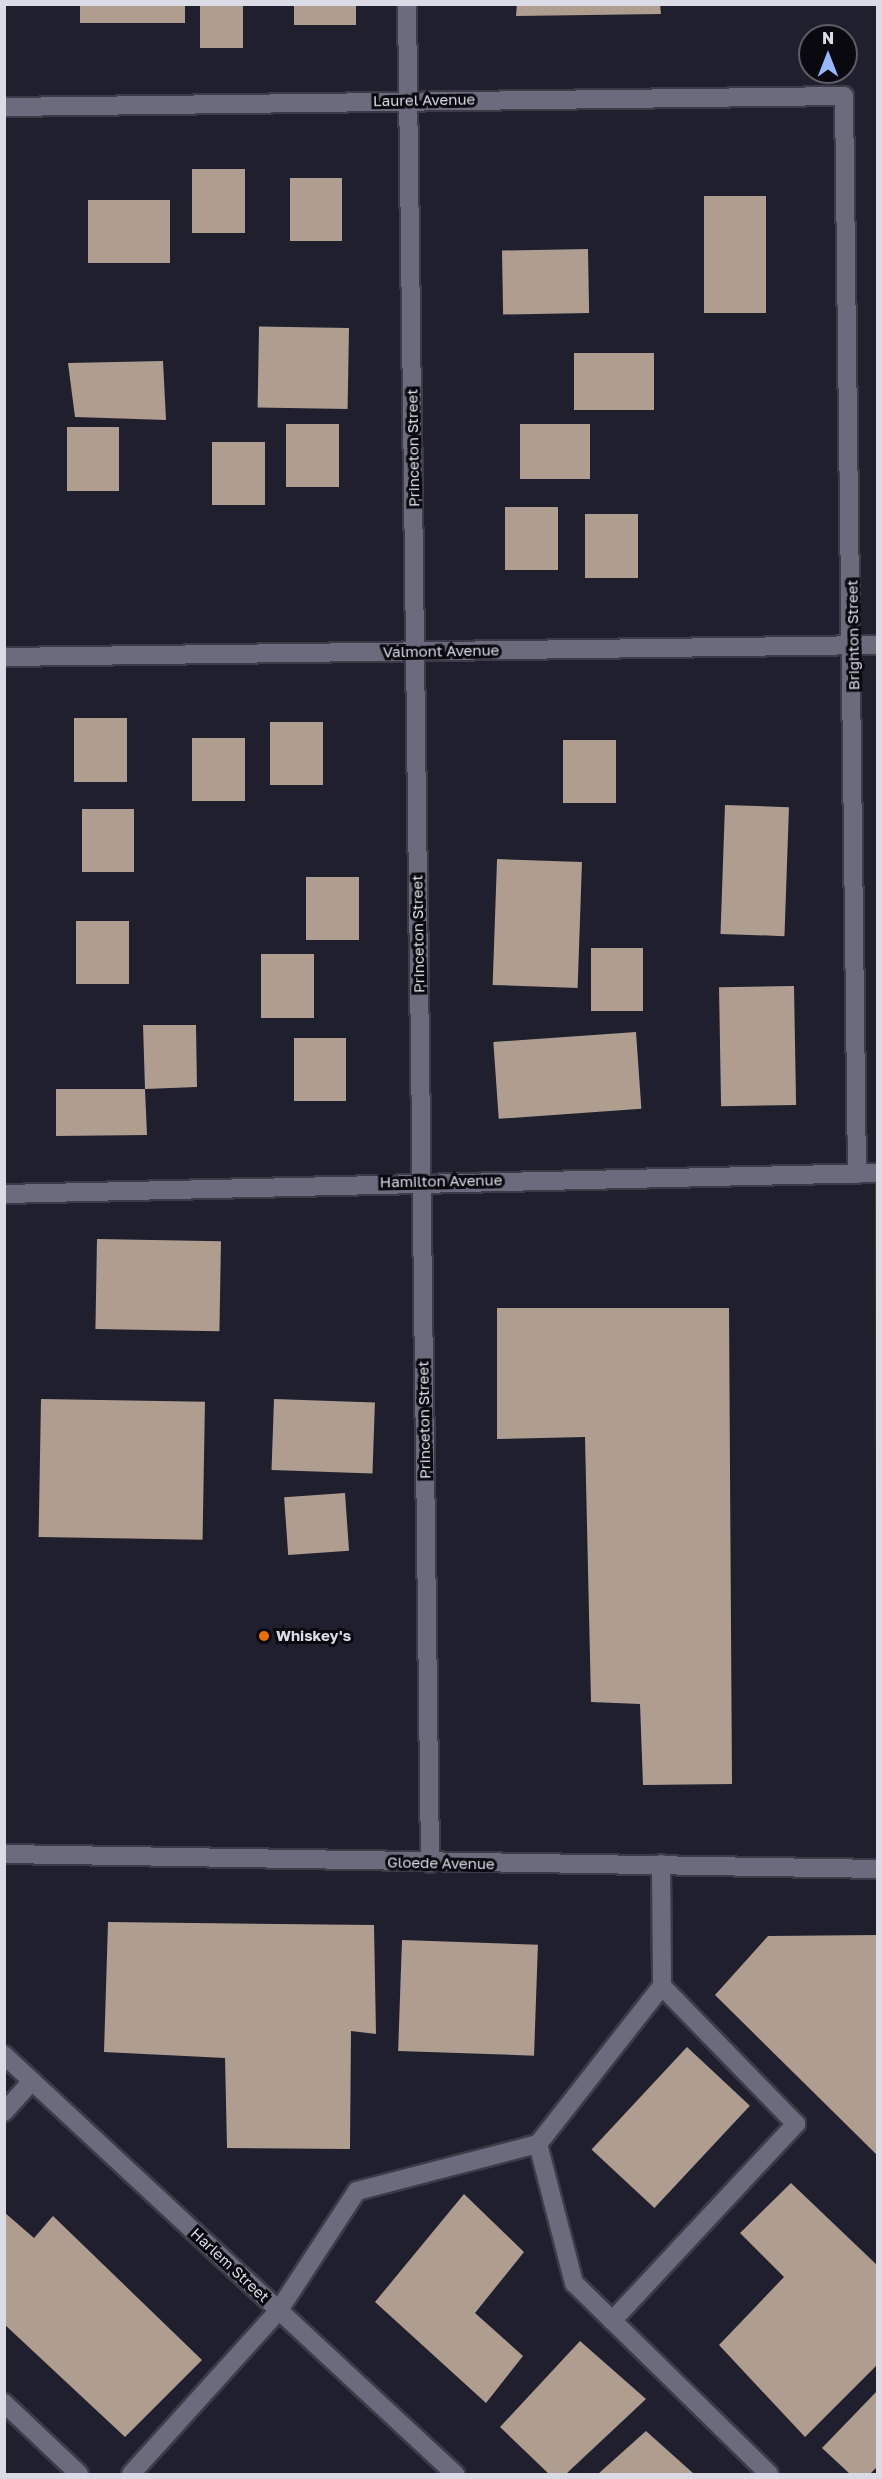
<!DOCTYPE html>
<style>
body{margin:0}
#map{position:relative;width:882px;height:2479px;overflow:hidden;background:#201f2e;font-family:"Golos Text",sans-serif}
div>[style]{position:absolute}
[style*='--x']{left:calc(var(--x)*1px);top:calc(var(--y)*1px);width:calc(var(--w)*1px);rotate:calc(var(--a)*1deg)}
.green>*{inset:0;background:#45480f}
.building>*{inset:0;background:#af9d90;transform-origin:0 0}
.roads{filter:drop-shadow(2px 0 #3c3b48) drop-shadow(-2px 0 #3c3b48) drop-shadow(0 2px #3c3b48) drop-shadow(0 -2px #3c3b48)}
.minor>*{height:18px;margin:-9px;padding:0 9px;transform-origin:9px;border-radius:9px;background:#6c6b7d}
.dots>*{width:16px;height:16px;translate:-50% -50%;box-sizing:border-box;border:3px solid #0a0910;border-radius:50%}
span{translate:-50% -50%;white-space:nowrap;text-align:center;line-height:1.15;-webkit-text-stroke:6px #0a0910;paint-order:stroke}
.street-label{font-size:15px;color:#dbdbe5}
.poi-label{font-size:15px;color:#dbdbe5;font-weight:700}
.left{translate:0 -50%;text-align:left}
.frame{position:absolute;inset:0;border:6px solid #dbdbe5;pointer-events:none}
.north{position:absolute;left:798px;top:24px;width:60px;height:60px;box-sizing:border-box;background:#0a0910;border:2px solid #5e5d65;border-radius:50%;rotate:0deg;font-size:16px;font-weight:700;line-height:24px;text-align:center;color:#dbdbe5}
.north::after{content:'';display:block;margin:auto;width:21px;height:27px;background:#96b6fd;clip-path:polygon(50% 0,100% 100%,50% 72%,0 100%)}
</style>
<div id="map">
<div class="green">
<i style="clip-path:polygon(875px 1173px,878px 1173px,877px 1869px)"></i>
</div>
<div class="building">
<i style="left:80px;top:4px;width:105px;height:19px"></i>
<i style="left:200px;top:4px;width:43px;height:44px"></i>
<i style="left:294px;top:4px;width:62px;height:21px"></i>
<i style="clip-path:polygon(517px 4px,660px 4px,661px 14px,516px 16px)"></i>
<i style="left:192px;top:169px;width:53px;height:64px"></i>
<i style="left:290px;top:178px;width:52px;height:63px"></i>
<i style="left:766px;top:196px;width:117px;height:62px;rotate:90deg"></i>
<i style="left:88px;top:200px;width:82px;height:63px"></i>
<i style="left:588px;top:249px;width:64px;height:86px;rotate:89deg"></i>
<i style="left:349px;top:328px;width:81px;height:90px;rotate:91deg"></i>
<i style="left:574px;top:353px;width:80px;height:57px"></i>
<i style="clip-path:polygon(163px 361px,166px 420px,75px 417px,68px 363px)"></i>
<i style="left:286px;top:424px;width:53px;height:63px"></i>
<i style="left:520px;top:424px;width:70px;height:55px"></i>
<i style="left:67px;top:427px;width:52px;height:64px"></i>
<i style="left:212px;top:442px;width:53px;height:63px"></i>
<i style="left:505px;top:507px;width:53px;height:63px"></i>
<i style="left:585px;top:514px;width:53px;height:64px"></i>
<i style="left:74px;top:718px;width:53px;height:64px"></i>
<i style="left:270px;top:722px;width:53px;height:63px"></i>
<i style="left:192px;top:738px;width:53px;height:63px"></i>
<i style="left:563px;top:740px;width:53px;height:63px"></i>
<i style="left:725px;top:805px;width:64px;height:129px;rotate:2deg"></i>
<i style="left:82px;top:809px;width:52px;height:63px"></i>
<i style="left:582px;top:862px;width:126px;height:85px;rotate:92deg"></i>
<i style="left:306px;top:877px;width:53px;height:63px"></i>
<i style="left:76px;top:921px;width:53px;height:63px"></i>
<i style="left:591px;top:948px;width:52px;height:63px"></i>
<i style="left:261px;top:954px;width:53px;height:64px"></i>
<i style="left:794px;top:986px;width:119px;height:75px;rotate:89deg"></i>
<i style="clip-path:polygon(143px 1025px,196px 1025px,197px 1087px,145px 1089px,147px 1135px,56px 1136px,56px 1089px,145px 1089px)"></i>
<i style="left:636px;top:1032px;width:77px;height:143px;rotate:86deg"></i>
<i style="left:294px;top:1038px;width:52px;height:63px"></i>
<i style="left:97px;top:1239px;width:124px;height:90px;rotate:1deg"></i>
<i style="clip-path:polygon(497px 1308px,729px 1308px,732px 1784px,643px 1785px,640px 1704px,591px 1702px,585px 1437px,497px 1439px)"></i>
<i style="left:41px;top:1399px;width:164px;height:138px;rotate:1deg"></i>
<i style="left:274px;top:1399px;width:101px;height:71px;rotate:2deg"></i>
<i style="left:345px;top:1493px;width:58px;height:61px;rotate:86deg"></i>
<i style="clip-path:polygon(108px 1922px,374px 1925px,376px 2034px,351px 2031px,350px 2149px,227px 2148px,225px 2058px,104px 2052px)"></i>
<i style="clip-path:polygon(878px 1935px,878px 2156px,715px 1995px,768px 1936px)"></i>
<i style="left:402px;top:1940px;width:136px;height:111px;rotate:2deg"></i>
<i style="left:687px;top:2047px;width:86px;height:140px;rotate:43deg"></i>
<i style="clip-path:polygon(791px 2183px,878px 2266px,878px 2364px,805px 2437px,719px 2345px,784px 2277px,740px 2233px)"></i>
<i style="clip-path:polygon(464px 2194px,524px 2252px,475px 2313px,523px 2356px,486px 2403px,375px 2302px)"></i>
<i style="clip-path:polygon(4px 2212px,34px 2238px,53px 2216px,202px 2360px,125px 2437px,4px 2324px)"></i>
<i style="clip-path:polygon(580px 2341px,646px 2399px,566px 2474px,549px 2474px,500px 2427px)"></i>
<i style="clip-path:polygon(878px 2390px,878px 2466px,870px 2474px,850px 2474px,822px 2448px)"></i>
<i style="clip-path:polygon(646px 2431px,694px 2474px,598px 2474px)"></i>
</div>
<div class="roads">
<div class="minor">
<i style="--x:407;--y:4;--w:1859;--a:89.29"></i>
<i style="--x:4;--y:107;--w:840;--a:-0.75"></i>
<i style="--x:844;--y:96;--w:1078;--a:89.31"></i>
<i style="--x:4;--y:657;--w:874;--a:-0.79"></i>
<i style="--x:4;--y:1194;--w:874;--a:-1.38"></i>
<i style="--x:4;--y:1854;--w:874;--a:0.98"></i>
<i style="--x:661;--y:1864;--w:122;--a:89.5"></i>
<i style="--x:662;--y:1986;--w:201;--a:128.1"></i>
<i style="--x:538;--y:2144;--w:144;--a:75.5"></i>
<i style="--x:574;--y:2283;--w:273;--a:44.4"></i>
<i style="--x:4;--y:2055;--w:616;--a:42.89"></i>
<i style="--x:4;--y:2112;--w:42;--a:-47.9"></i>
<i style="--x:612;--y:2321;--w:270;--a:-47"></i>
<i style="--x:796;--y:2124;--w:192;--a:-134.2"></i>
<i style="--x:4;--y:2403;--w:103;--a:43.4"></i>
<i style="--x:131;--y:2474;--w:221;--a:-47.9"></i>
<i style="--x:279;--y:2310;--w:142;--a:-56.8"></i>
<i style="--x:357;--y:2191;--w:187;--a:-14.6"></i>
</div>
</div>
<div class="dots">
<i style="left:264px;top:1636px;background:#e8710a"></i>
</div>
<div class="street-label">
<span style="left:424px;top:100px;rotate:-1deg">Laurel Avenue</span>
<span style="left:413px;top:448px;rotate:-91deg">Princeton Street</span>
<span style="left:853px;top:635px;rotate:-91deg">Brighton Street</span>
<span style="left:441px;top:651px;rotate:-1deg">Valmont Avenue</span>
<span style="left:418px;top:934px;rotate:-91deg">Princeton Street</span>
<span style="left:441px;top:1181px;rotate:-1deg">Hamilton Avenue</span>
<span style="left:424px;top:1420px;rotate:-91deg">Princeton Street</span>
<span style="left:441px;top:1863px;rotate:1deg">Gloede Avenue</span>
<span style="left:230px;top:2265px;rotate:43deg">Harlem Street</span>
</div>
<div class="poi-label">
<span class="left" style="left:276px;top:1636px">Whiskey's</span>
</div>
<div class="frame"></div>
<div class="north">N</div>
</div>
